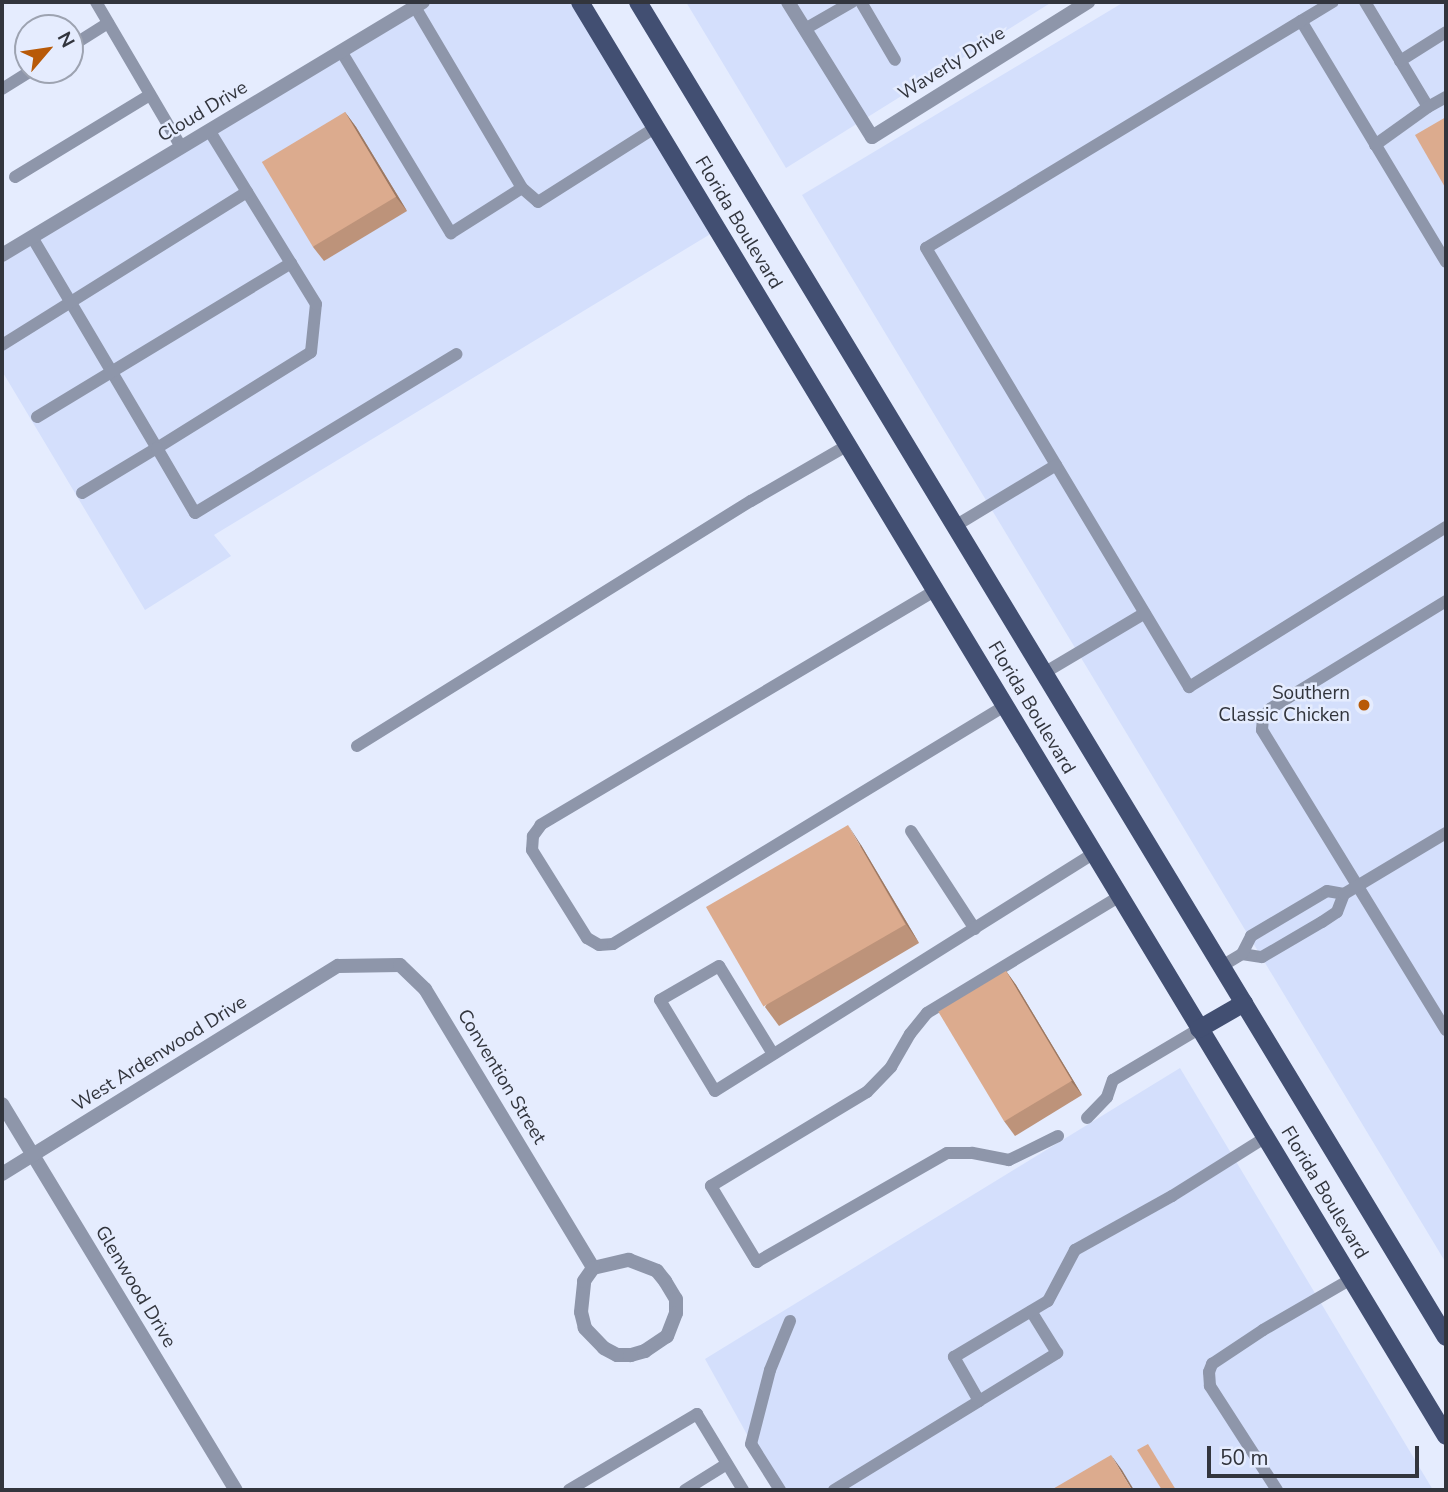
<!DOCTYPE html>
<style>
body{margin:0}
#map{position:relative;width:1448px;height:1492px;overflow:hidden;background:#e5ecfe;font-family:"Nunito Sans",sans-serif}
div>[style]{position:absolute}
[style*='--x']{left:calc(var(--x)*1px);top:calc(var(--y)*1px);width:calc(var(--w)*1px);rotate:calc(var(--a)*1deg)}
.built>*{inset:0;background:#d4dffc}
.service>*{height:12px;margin:-6px;padding:0 6px;transform-origin:6px;border-radius:6px;background:#8e96aa}
.minor>*{height:14px;margin:-7px;padding:0 7px;transform-origin:7px;border-radius:7px;background:#8e96aa}
.primary>*{height:18px;margin:-9px;padding:0 9px;transform-origin:9px;border-radius:9px;background:#424f72}
.wall>*{inset:0;background:#bd937a}
.shaded-wall>*{inset:0;background:#9a7863}
.building>*{inset:0;background:#dcab8e;transform-origin:0 0}
.dots>*{width:19px;height:19px;translate:-50% -50%;box-sizing:border-box;border:4px solid #e5ecfe;border-radius:50%}
span{translate:-50% -50%;white-space:nowrap;text-align:center;line-height:1.15;-webkit-text-stroke:5px #e5ecfe;paint-order:stroke}
.street-label{font-size:19px;color:#32353d}
.poi-label{font-size:19px;color:#32353d}
.right{translate:-100% -50%;text-align:right}
.frame{position:absolute;inset:0;border:4px solid #32353d;pointer-events:none}
.north{position:absolute;left:14px;top:14px;width:70px;height:70px;box-sizing:border-box;background:#e5ecfe;border:2px solid #9da3b1;border-radius:50%;rotate:61deg;font-size:19px;font-weight:700;line-height:28px;text-align:center;color:#32353d}
.north::after{content:'';display:block;margin:auto;width:24px;height:32px;background:#b85a08;clip-path:polygon(50% 0,100% 100%,50% 72%,0 100%)}
.scale{position:absolute;left:1207px;top:1446px;width:212px;height:32px;box-sizing:border-box;border:4px solid #32353d;border-top:0;padding-left:9px;font-size:21px;line-height:24px;white-space:nowrap;color:#32353d;-webkit-text-stroke:5px #e5ecfe;paint-order:stroke}
</style>
<div id="map">
<div class="built">
<i style="clip-path:polygon(421px 2px,580px 2px,717px 230px,214px 535px,231px 556px,145px 610px,2px 371px,2px 255px)"></i>
<i style="clip-path:polygon(686px 2px,1052px 2px,786px 168px)"></i>
<i style="clip-path:polygon(1124px 2px,1446px 2px,1446px 1263px,802px 195px)"></i>
<i style="clip-path:polygon(1180px 1068px,1433px 1490px,778px 1490px,705px 1359px)"></i>
</div>
<div class="service">
<i style="--x:96;--y:2;--w:168;--a:59.6"></i>
<i style="--x:861;--y:2;--w:67;--a:59.6"></i>
<i style="--x:1365;--y:2;--w:122;--a:59"></i>
<i style="--x:1428;--y:107;--w:21;--a:-29"></i>
<i style="--x:415;--y:7;--w:210;--a:59.4"></i>
<i style="--x:522;--y:188;--w:21;--a:41"></i>
<i style="--x:538;--y:202;--w:140;--a:-32.4"></i>
<i style="--x:1301;--y:21;--w:37;--a:-31"></i>
<i style="--x:805;--y:29;--w:54;--a:-29.9"></i>
<i style="--x:70;--y:47;--w:45;--a:-32.3"></i>
<i style="--x:341;--y:51;--w:213;--a:58.9"></i>
<i style="--x:451;--y:233;--w:84;--a:-32.4"></i>
<i style="--x:1400;--y:61;--w:54;--a:-32.2"></i>
<i style="--x:2;--y:89;--w:36;--a:-32"></i>
<i style="--x:1375;--y:145;--w:65;--a:-35.6"></i>
<i style="--x:15;--y:177;--w:158;--a:-31.3"></i>
<i style="--x:32;--y:237;--w:245;--a:59.4"></i>
<i style="--x:157;--y:448;--w:181;--a:-31.9"></i>
<i style="--x:311;--y:352;--w:48;--a:-84.1"></i>
<i style="--x:316;--y:304;--w:204;--a:-121.6"></i>
<i style="--x:1446;--y:262;--w:281;--a:-121"></i>
<i style="--x:1301;--y:21;--w:438;--a:148.8"></i>
<i style="--x:926;--y:248;--w:512;--a:59.07"></i>
<i style="--x:1189;--y:687;--w:303;--a:-31.9"></i>
<i style="--x:2;--y:345;--w:289;--a:-32"></i>
<i style="--x:37;--y:417;--w:297;--a:-31.2"></i>
<i style="--x:82;--y:493;--w:87;--a:-31"></i>
<i style="--x:157;--y:448;--w:75;--a:59.7"></i>
<i style="--x:195;--y:513;--w:306;--a:-31.3"></i>
<i style="--x:955;--y:526;--w:118;--a:-31.1"></i>
<i style="--x:936;--y:590;--w:460;--a:149.3"></i>
<i style="--x:541;--y:825;--w:14;--a:126"></i>
<i style="--x:533;--y:836;--w:14;--a:94"></i>
<i style="--x:532;--y:850;--w:104;--a:58"></i>
<i style="--x:587;--y:938;--w:14;--a:30"></i>
<i style="--x:599;--y:945;--w:14;--a:-4"></i>
<i style="--x:613;--y:944;--w:459;--a:-31.3"></i>
<i style="--x:1446;--y:601;--w:206;--a:148.5"></i>
<i style="--x:1270;--y:709;--w:11;--a:128"></i>
<i style="--x:1263;--y:718;--w:12;--a:95"></i>
<i style="--x:1262;--y:730;--w:352;--a:58.5"></i>
<i style="--x:1044;--y:673;--w:117;--a:-30.7"></i>
<i style="--x:357;--y:746;--w:464;--a:-31.9"></i>
<i style="--x:751;--y:501;--w:112;--a:-30"></i>
<i style="--x:911;--y:831;--w:117;--a:56.9"></i>
<i style="--x:1242;--y:954;--w:20;--a:9"></i>
<i style="--x:1262;--y:957;--w:69;--a:-30.3"></i>
<i style="--x:1322;--y:922;--w:18;--a:-34"></i>
<i style="--x:1337;--y:912;--w:19;--a:-69"></i>
<i style="--x:1222;--y:966;--w:23;--a:-31"></i>
<i style="--x:1242;--y:954;--w:20;--a:-63"></i>
<i style="--x:1251;--y:936;--w:88;--a:-30.6"></i>
<i style="--x:1327;--y:891;--w:17;--a:10"></i>
<i style="--x:1344;--y:894;--w:119;--a:-30.9"></i>
<i style="--x:773;--y:1054;--w:103;--a:-121.5"></i>
<i style="--x:719;--y:966;--w:68;--a:150"></i>
<i style="--x:660;--y:1000;--w:106;--a:58.9"></i>
<i style="--x:715;--y:1091;--w:448;--a:-32.1"></i>
<i style="--x:1087;--y:1118;--w:29;--a:-46"></i>
<i style="--x:1107;--y:1097;--w:18;--a:-71"></i>
<i style="--x:1113;--y:1080;--w:100;--a:-30.7"></i>
<i style="--x:1058;--y:1136;--w:55;--a:153.9"></i>
<i style="--x:1009;--y:1160;--w:38;--a:-169"></i>
<i style="--x:972;--y:1153;--w:25;--a:180"></i>
<i style="--x:947;--y:1153;--w:219;--a:150.2"></i>
<i style="--x:757;--y:1262;--w:89;--a:-121.2"></i>
<i style="--x:711;--y:1186;--w:182;--a:-31.1"></i>
<i style="--x:867;--y:1092;--w:35;--a:-46"></i>
<i style="--x:891;--y:1067;--w:38;--a:-60"></i>
<i style="--x:910;--y:1034;--w:27;--a:-51"></i>
<i style="--x:927;--y:1013;--w:226;--a:-31.2"></i>
<i style="--x:979;--y:1401;--w:92;--a:-31.6"></i>
<i style="--x:1057;--y:1353;--w:49;--a:-121.8"></i>
<i style="--x:569;--y:1490;--w:149;--a:-30.7"></i>
<i style="--x:697;--y:1414;--w:89;--a:58.8"></i>
<i style="--x:685;--y:1490;--w:49;--a:-31.8"></i>
<i style="--x:780;--y:1490;--w:54;--a:-122.2"></i>
<i style="--x:751;--y:1444;--w:76;--a:-75.6"></i>
<i style="--x:770;--y:1370;--w:53;--a:-67.8"></i>
<i style="--x:834;--y:1490;--w:170;--a:-31.5"></i>
<i style="--x:979;--y:1401;--w:51;--a:-119.6"></i>
<i style="--x:954;--y:1357;--w:109;--a:-30.8"></i>
<i style="--x:1048;--y:1301;--w:58;--a:-62.1"></i>
<i style="--x:1075;--y:1250;--w:111;--a:-29.1"></i>
<i style="--x:1172;--y:1196;--w:111;--a:-32.1"></i>
<i style="--x:1277;--y:1490;--w:124;--a:-122.8"></i>
<i style="--x:1210;--y:1386;--w:14;--a:-94"></i>
<i style="--x:1209;--y:1372;--w:9;--a:-69"></i>
<i style="--x:1212;--y:1364;--w:61;--a:-33.7"></i>
<i style="--x:1263;--y:1330;--w:102;--a:-30.1"></i>
</div>
<div class="minor">
<i style="--x:788;--y:2;--w:159;--a:58.1"></i>
<i style="--x:872;--y:137;--w:255;--a:-32"></i>
<i style="--x:2;--y:255;--w:491;--a:-31"></i>
<i style="--x:2;--y:1104;--w:451;--a:58.8"></i>
<i style="--x:2;--y:1174;--w:395;--a:-31.8"></i>
<i style="--x:338;--y:966;--w:62;--a:-0.9"></i>
<i style="--x:400;--y:965;--w:35;--a:44"></i>
<i style="--x:425;--y:989;--w:326;--a:58.9"></i>
<i style="--x:593;--y:1268;--w:37;--a:-13"></i>
<i style="--x:629;--y:1260;--w:30;--a:21"></i>
<i style="--x:657;--y:1271;--w:13;--a:51"></i>
<i style="--x:665;--y:1281;--w:21;--a:59"></i>
<i style="--x:676;--y:1299;--w:14;--a:90"></i>
<i style="--x:676;--y:1313;--w:25;--a:111"></i>
<i style="--x:667;--y:1336;--w:27;--a:146"></i>
<i style="--x:645;--y:1351;--w:15;--a:164"></i>
<i style="--x:631;--y:1355;--w:14;--a:180"></i>
<i style="--x:617;--y:1355;--w:15;--a:-152"></i>
<i style="--x:604;--y:1348;--w:28;--a:-134"></i>
<i style="--x:585;--y:1328;--w:16;--a:-104"></i>
<i style="--x:581;--y:1312;--w:31;--a:-84"></i>
<i style="--x:584;--y:1281;--w:16;--a:-55"></i>
</div>
<div class="primary">
<i style="--x:580;--y:2;--w:1675;--a:58.87"></i>
<i style="--x:638;--y:2;--w:1560;--a:58.82"></i>
<i style="--x:1199;--y:1029;--w:52;--a:-30"></i>
</div>
<div class="wall">
<i style="clip-path:polygon(345px 112px,356px 127px,407px 211px,324px 261px,313px 247px)"></i>
<i style="clip-path:polygon(861px 845px,919px 943px,779px 1026px,765px 1007px)"></i>
<i style="clip-path:polygon(1006px 971px,1016px 985px,1082px 1095px,1015px 1136px,1004px 1121px)"></i>
</div>
<div class="shaded-wall">
<i style="clip-path:polygon(345px 112px,356px 127px,407px 211px,396px 197px)"></i>
<i style="clip-path:polygon(848px 825px,861px 845px,919px 943px,906px 924px)"></i>
<i style="clip-path:polygon(1006px 971px,1016px 985px,1082px 1095px,1071px 1081px)"></i>
<i style="clip-path:polygon(1111px 1455px,1122px 1470px,1134px 1490px,1132px 1490px)"></i>
</div>
<div class="building">
<i style="left:345px;top:112px;width:99px;height:97px;rotate:59deg"></i>
<i style="clip-path:polygon(1446px 117px,1446px 189px,1415px 135px)"></i>
<i style="left:848px;top:825px;width:115px;height:164px;rotate:60deg"></i>
<i style="left:1006px;top:971px;width:128px;height:79px;rotate:59deg"></i>
<i style="clip-path:polygon(1148px 1444px,1176px 1490px,1162px 1490px,1137px 1450px)"></i>
<i style="clip-path:polygon(1111px 1455px,1132px 1490px,1051px 1490px)"></i>
</div>
<div class="dots">
<i style="left:1364px;top:705px;background:#b85a08"></i>
</div>
<div class="street-label">
<span style="left:952px;top:64px;rotate:-32deg">Waverly Drive</span>
<span style="left:203px;top:112px;rotate:-31deg">Cloud Drive</span>
<span style="left:738px;top:223px;rotate:59deg">Florida Boulevard</span>
<span style="left:1031px;top:708px;rotate:59deg">Florida Boulevard</span>
<span style="left:160px;top:1054px;rotate:-32deg">West Ardenwood Drive</span>
<span style="left:501px;top:1077px;rotate:59deg">Convention Street</span>
<span style="left:1324px;top:1193px;rotate:59deg">Florida Boulevard</span>
<span style="left:135px;top:1287px;rotate:59deg">Glenwood Drive</span>
</div>
<div class="poi-label">
<span class="right" style="left:1350px;top:705px">Southern<br>Classic Chicken</span>
</div>
<div class="frame"></div>
<div class="north">N</div>
<div class="scale">50 m</div>
</div>
